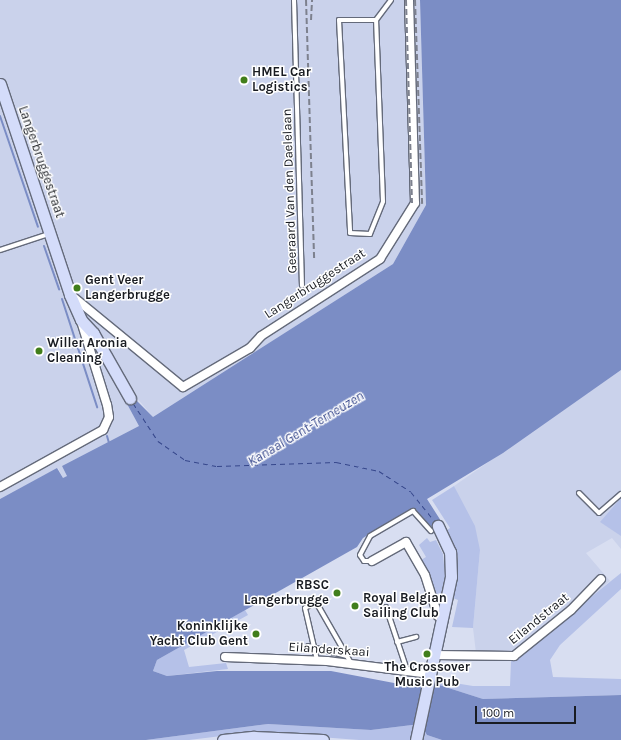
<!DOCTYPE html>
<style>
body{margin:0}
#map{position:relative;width:621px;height:740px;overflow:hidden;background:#d8def1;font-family:Karla,sans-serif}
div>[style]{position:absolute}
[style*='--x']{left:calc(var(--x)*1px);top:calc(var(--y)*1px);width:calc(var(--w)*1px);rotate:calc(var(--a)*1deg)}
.built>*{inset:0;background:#cad2eb}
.green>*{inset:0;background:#b5c1e8}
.water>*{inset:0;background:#7b8dc5}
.stream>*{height:2px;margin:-1px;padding:0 1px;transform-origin:1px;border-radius:1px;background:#7b8dc5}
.ferry>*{height:1px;margin-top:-0.5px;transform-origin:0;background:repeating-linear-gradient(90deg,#35468b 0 5px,transparent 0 9px)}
.roads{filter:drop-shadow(1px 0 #646a7a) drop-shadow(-1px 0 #646a7a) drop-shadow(0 1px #646a7a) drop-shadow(0 -1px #646a7a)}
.service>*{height:4px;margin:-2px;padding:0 2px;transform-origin:2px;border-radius:2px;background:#fff}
.minor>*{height:8px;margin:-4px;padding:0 4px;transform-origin:4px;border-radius:4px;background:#fff}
.secondary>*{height:11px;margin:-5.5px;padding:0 5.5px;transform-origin:5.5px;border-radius:5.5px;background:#d4dcfa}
.rail>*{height:2px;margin-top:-1px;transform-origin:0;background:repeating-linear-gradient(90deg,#7d818e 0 6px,transparent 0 9px)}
.dots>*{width:11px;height:11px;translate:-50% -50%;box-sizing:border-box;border:2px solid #fff;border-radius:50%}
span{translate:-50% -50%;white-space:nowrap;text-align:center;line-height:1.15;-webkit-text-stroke:3px #fff;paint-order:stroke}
.poi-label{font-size:13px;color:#191c22;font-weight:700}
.left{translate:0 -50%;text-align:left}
.right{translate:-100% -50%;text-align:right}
.street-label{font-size:13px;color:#191c22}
.water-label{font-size:14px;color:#35468b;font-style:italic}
.scale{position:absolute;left:475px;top:706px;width:101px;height:18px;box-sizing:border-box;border:2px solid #191c22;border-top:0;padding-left:5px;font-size:12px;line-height:14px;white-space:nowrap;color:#191c22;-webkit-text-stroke:3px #fff;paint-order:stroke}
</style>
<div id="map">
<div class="built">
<i style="clip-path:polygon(0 0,420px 0,426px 205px,393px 264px,153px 417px,136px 397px,126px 402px,139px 426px,62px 466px,67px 476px,63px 478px,58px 468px,0 499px)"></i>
<i style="clip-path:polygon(621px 370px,621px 549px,612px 538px,586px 553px,610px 581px,511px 661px,476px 653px,473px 628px,480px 550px,454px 486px)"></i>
</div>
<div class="green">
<i style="clip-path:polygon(454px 486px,475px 526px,480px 550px,473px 628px,452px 627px,458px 600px,453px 598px,458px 557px,447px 530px,450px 528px,432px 500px)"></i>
<i style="clip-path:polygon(621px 498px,621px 536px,600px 522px)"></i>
<i style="clip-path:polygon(427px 538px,430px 542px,436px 540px,443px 554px,445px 576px,440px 601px,436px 601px,421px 560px,426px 557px,419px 545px)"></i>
<i style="clip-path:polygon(621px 573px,621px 589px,560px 645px,550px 660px,553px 677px,621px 679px,621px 695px,483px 699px,433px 683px,436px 680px,473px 686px,510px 686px,511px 661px)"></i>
<i style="clip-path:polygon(245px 610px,248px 615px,184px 650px,189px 667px,226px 663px,228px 669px,167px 676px,153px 671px,157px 660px)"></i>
<i style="clip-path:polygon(268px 724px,371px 730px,412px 725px,422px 727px,427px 735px,442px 740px,359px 740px,254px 732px,189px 740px,146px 740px)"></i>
</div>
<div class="water">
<i style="clip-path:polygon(420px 0,621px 0,621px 370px,503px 453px,427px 499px,441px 521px,432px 527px,412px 508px,363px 538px,357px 547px,157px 660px,153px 671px,167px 676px,217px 671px,331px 671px,415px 687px,433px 683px,483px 699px,621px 695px,621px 740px,442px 740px,427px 735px,422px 727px,412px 725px,371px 730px,268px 724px,146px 740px,0 740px,0 499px,57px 468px,63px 478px,67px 476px,62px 466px,139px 426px,126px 402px,133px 397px,153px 417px,393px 264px,426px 205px)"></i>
</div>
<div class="stream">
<i style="--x:0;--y:116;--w:117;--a:71.1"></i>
<i style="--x:44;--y:246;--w:46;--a:70.8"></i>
<i style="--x:62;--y:299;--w:114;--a:72"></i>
<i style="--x:107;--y:436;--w:7;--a:74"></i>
</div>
<div class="ferry">
<i style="--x:133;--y:403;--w:45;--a:56.7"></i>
<i style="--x:158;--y:441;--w:33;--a:35"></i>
<i style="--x:185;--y:460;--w:33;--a:11"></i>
<i style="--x:217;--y:466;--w:119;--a:-1.9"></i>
<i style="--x:336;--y:462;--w:44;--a:11.8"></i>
<i style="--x:379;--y:471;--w:38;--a:33"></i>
<i style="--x:411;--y:492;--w:38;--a:51"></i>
</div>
<div class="roads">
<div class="service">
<i style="--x:294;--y:0;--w:286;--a:88.4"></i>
<i style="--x:376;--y:20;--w:37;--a:180"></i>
<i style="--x:339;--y:20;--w:213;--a:87"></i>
<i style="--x:350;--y:233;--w:20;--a:3"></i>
<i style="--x:370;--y:234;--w:35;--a:-68"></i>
<i style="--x:383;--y:201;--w:181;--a:-92.2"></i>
<i style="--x:376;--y:20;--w:25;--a:-53"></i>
<i style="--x:0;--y:250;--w:52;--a:-18.1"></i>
<i style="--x:579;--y:493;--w:28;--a:45"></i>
<i style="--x:599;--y:513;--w:29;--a:-41"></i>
<i style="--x:372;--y:561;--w:8;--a:180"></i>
<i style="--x:364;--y:561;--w:7;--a:-124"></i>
<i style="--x:360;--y:555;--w:21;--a:-62"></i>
<i style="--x:370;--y:536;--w:50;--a:-30.2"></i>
<i style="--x:413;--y:511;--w:27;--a:48"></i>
<i style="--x:386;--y:607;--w:66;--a:71.6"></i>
<i style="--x:397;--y:642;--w:20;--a:-15"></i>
<i style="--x:308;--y:646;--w:40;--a:14.4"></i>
<i style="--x:317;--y:660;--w:53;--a:-103"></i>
<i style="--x:305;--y:608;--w:13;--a:-29"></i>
<i style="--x:316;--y:602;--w:70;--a:60.2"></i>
</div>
<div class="minor">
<i style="--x:71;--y:295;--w:145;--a:39.4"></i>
<i style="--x:183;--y:387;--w:78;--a:-30.2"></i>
<i style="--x:250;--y:348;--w:16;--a:-47"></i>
<i style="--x:261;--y:336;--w:142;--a:-32.9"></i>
<i style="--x:380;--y:259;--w:66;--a:-58"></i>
<i style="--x:415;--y:203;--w:203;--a:-91.7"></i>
<i style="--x:0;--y:487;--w:118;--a:-29"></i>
<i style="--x:103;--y:430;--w:14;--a:-65"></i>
<i style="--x:109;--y:417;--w:12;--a:-99"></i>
<i style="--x:107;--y:405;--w:85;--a:-107.2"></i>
<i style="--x:372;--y:561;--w:39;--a:-29"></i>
<i style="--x:406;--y:542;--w:38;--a:60"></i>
<i style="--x:425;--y:575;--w:43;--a:72.4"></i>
<i style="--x:438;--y:616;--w:5;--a:11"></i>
<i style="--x:435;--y:655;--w:79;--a:0.7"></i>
<i style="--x:514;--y:656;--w:73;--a:-38.9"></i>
<i style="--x:571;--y:610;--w:43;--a:-45.9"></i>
<i style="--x:225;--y:657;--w:102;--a:2.2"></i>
<i style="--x:327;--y:661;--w:104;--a:7.2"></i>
</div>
<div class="secondary">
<i style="--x:0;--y:84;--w:222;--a:71.6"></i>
<i style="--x:70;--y:295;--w:27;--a:66"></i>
<i style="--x:81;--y:320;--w:18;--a:47"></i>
<i style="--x:93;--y:333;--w:75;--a:60.4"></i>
<i style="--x:223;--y:740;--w:31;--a:-6"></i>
<i style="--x:254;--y:737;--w:69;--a:2.5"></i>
<i style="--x:416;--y:740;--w:167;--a:-77.9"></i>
<i style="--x:451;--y:577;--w:25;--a:-92"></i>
<i style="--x:450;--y:552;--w:29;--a:-115"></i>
</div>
</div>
<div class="rail">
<i style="--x:306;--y:0;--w:260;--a:88.2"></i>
<i style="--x:406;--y:0;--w:203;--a:88.3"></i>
<i style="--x:415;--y:0;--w:204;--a:88"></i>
<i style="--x:311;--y:20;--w:20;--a:-87"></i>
</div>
<div class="dots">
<i style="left:244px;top:80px;background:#417e1b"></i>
<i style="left:77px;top:288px;background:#417e1b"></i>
<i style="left:39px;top:351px;background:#417e1b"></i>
<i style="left:337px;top:593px;background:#417e1b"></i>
<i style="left:355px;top:606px;background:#417e1b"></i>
<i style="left:256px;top:634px;background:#417e1b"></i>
<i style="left:427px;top:654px;background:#417e1b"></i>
</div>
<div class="poi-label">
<span class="left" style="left:252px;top:80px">HMEL Car<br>Logistics</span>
<span class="left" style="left:85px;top:288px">Gent Veer<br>Langerbrugge</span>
<span class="left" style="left:47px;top:351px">Willer Aronia<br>Cleaning</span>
<span class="right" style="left:329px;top:593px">RBSC<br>Langerbrugge</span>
<span class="left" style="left:363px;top:606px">Royal Belgian<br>Sailing Club</span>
<span class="right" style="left:248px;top:634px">Koninklijke<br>Yacht Club Gent</span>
<span style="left:427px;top:675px">The Crossover<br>Music Pub</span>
</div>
<div class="street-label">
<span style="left:41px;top:162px;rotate:71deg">Langerbruggestraat</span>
<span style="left:290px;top:191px;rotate:-92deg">Geeraard Van den Daelelaan</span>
<span style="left:315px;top:284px;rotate:-33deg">Langerbruggestraat</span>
<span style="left:539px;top:619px;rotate:-39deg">Eilandstraat</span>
<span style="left:329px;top:650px;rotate:4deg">Eilanderskaai</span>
</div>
<div class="water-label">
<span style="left:306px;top:429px;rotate:-31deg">Kanaal Gent-Terneuzen</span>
</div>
<div class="scale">100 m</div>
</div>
